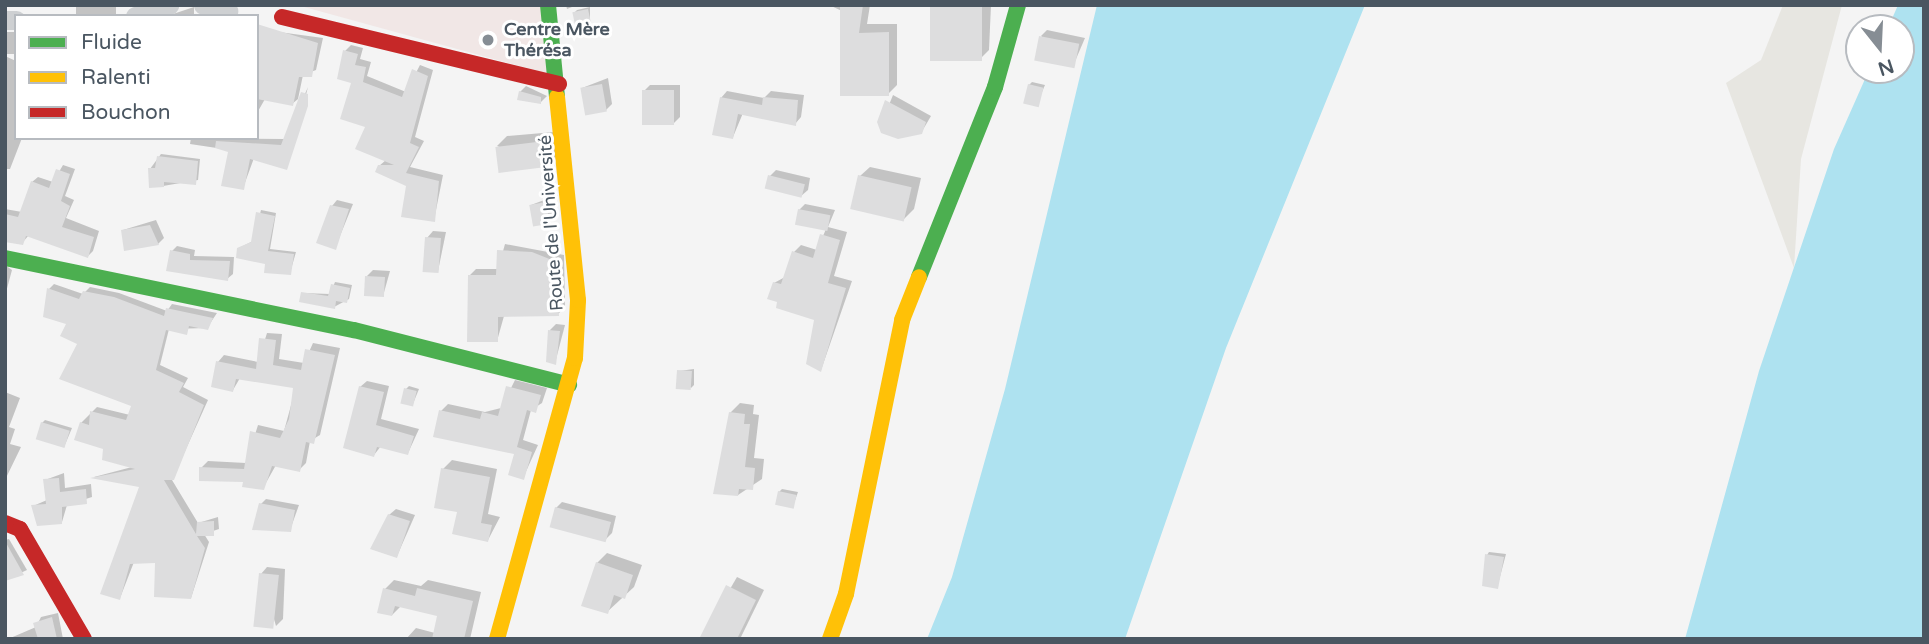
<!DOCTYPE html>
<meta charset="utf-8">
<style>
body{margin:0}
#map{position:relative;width:1929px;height:644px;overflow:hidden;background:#f4f4f4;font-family:"Varela Round",sans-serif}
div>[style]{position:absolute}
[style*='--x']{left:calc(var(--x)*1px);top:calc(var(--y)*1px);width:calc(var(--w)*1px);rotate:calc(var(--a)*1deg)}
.medical>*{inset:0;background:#f1e7e6}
.sand>*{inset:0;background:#e7e6e1}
.water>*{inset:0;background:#aee2f0}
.shadow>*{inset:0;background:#0003;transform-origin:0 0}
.building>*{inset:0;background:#ddddde;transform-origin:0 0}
.street>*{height:19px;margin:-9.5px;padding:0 9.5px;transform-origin:9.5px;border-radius:9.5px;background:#ced0d2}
.fast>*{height:16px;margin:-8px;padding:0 8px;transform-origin:8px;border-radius:8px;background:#4caf50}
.slow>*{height:16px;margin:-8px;padding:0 8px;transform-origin:8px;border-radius:8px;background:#ffc107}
.jam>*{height:16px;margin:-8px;padding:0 8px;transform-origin:8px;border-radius:8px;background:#c62828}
.dots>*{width:19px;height:19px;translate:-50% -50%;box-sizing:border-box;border:4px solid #fff;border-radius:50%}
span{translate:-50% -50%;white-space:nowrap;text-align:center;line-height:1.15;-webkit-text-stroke:6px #fff;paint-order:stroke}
.poi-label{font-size:18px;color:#4a5661;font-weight:700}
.left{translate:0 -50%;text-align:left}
.street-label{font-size:18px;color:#4a5661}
.frame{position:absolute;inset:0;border:7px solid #4a5661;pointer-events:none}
.legend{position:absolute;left:14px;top:14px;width:245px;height:126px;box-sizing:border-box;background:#fff;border:2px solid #b7bbc0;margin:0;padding:9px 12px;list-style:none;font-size:21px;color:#4a5661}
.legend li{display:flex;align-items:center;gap:14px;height:35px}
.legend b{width:35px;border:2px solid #b7bbc0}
.north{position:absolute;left:1845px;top:14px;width:70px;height:70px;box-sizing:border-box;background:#fff;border:2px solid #b7bbc0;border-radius:50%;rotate:162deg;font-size:19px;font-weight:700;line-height:28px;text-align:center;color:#4a5661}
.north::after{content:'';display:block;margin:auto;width:24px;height:32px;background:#868d94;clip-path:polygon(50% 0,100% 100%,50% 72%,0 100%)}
</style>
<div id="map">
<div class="medical">
<i style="clip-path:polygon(297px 5px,545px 5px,556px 76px)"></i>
</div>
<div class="sand">
<i style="clip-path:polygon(1783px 5px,1842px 5px,1801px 159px,1794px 268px,1726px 83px,1761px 60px)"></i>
</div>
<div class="water">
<i style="clip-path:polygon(1097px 5px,1365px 5px,1226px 348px,1125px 639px,927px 639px,952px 577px,1005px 389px)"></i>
<i style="clip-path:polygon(1898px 5px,1924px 5px,1924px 639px,1685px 639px,1759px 371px,1834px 149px,1869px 70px,1901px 70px,1901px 28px,1888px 28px)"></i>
</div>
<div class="shadow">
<i style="left:76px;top:5px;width:40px;height:11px"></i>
<i style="clip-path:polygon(566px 5px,577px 5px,567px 9px)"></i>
<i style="clip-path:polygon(829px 5px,870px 5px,867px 24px,897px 24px,897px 85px,888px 94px,842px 11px)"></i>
<i style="clip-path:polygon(932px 5px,991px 5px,989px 50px,979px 60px)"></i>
<i style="clip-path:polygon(194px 7px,194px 16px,167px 16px)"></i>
<i style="clip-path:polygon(590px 7px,590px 22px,574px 13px,577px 10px)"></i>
<i style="clip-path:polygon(257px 29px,323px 38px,316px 70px,303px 75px,298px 99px,292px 104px,265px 99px,257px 113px)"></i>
<i style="clip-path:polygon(1047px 30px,1085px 38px,1073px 66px,1041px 36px)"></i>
<i style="left:5px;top:32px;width:11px;height:22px"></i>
<i style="clip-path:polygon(351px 45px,363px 48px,360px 59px,371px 62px,367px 76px,406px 92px,420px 65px,433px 70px,415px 137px,424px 141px,410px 167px,443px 175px,434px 220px,408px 185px,379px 166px,386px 160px,353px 81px,345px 51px)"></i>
<i style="clip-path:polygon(5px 56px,16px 61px,16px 138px,22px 138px,10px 169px,5px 169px)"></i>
<i style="clip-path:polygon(608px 78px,612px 104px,606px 110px,582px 88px)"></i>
<i style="clip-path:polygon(1032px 82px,1045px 85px,1036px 106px,1029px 85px)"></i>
<i style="clip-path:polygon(650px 85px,680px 85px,680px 117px,674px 123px,644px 91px)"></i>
<i style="clip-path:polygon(526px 86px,547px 96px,541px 102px,520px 92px)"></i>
<i style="clip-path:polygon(308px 87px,287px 168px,254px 158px,243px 188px,230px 150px,190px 144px,191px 138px,285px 139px)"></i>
<i style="clip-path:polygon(727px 91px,764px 98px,771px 91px,804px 95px,801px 117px,795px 124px,743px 113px,733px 137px,721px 98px)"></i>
<i style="clip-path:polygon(893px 95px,931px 116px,921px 133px,880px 127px)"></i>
<i style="clip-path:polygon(554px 132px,557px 156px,547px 165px,497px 146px,507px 136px)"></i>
<i style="clip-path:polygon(161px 154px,200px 159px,198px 180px,163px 186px,150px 169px)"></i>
<i style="clip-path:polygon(63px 165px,75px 169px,65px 196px,74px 200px,66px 218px,99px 231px,93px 251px,88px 256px,29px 235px,22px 243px,5px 241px,5px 209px,22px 212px,32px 182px,38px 177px,53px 182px)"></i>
<i style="clip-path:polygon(870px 167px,921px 178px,914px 209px,904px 219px,860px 176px)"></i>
<i style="clip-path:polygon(776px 170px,810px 178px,808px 190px,801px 196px,770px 176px)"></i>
<i style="clip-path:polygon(552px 197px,555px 217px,549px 223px,531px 205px)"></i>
<i style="clip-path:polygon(337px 200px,353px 204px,335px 248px,332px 206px)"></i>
<i style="clip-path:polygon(805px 204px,835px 210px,828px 227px,847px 232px,834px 276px,852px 281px,821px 370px,816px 319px,774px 283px,785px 277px,794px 252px,801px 245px,817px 250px,826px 229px,799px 210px)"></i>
<i style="clip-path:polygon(261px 210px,276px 213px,270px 249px,296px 252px,290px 273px,239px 248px,253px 241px)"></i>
<i style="clip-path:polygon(156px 220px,164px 238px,158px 244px,123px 230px)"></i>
<i style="clip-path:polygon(433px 231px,446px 232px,438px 271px,427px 238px)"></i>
<i style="clip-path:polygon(505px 244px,564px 255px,565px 307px,558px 314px,504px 316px,497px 341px,469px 276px,476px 269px,498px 269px)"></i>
<i style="clip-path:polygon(177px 246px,195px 250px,194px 256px,234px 257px,233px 274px,227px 279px,172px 251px)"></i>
<i style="clip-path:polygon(5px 265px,12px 270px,5px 296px)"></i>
<i style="clip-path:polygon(373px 270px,390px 271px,383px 296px,367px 276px)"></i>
<i style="clip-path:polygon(335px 282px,352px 285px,349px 299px,334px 307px,302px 293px,330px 294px)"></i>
<i style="clip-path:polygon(54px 284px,83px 294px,90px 287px,119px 293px,167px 311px,172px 304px,217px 313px,207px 328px,169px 329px,160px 365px,188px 378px,183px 387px,208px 400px,172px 480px,198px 523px,218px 517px,219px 529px,204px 534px,209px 542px,191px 598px,157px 561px,134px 562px,120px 598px,141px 485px,94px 477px,132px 467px,81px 423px,97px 407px,130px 415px,133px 405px,80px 344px,49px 289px)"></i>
<i style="clip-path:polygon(556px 324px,565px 325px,555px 363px,550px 330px)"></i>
<i style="clip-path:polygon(267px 333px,282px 334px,279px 359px,304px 363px,313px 343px,340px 348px,320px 435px,310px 441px,306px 463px,299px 470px,276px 465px,263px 488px,201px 468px,208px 461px,246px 463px,258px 425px,284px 431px,296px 387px,240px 378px,233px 390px,218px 362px,224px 355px,258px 362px)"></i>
<i style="clip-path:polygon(694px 369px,694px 385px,691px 388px,679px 371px)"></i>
<i style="clip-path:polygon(515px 380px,547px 388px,542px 403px,531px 410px,523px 440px,538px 445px,523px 478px,516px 453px,441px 411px,448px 404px,485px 412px,501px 408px)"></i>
<i style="clip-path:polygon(367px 381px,389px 386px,381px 419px,419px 429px,408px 453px,381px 446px,374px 455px,360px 387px)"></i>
<i style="clip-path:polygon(409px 386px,419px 389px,412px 406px,406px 389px)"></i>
<i style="clip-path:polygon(5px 392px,20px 398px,9px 427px,15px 429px,10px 444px,21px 447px,5px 480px)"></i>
<i style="clip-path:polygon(740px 403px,754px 405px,753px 414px,759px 415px,754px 458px,764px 459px,762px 479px,738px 495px,730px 413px)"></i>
<i style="clip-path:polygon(45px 420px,72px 428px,64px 447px,42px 423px)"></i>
<i style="clip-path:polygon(452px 460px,497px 469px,488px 514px,500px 517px,488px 540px,459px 511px,443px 469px)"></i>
<i style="clip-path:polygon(64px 473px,65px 488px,91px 484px,92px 497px,67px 505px,62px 522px,38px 524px,33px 506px,47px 500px,45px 480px)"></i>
<i style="clip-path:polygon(782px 489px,798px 492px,793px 506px,779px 492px)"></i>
<i style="clip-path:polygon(266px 499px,299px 505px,290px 530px,261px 504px)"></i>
<i style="clip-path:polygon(562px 502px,616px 516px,612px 533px,606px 539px,556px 508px)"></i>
<i style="clip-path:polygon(396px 509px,415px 515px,397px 556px,389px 515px)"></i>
<i style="clip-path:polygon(9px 539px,27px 570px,5px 580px,5px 540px)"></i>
<i style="clip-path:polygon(1489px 552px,1506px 554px,1497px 588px,1487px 555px)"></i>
<i style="clip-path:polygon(607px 553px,642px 565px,634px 587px,607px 612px,597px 563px)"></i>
<i style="clip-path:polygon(267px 567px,285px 569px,283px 619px,276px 626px,261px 574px)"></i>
<i style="clip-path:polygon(737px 577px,764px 590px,740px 639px,701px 639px)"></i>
<i style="clip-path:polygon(394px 580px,421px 586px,428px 580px,481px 592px,470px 639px,406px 639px,416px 628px,435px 633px,440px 615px,401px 606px,392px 615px,385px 589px)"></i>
<i style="clip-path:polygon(58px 613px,63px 639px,8px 639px,36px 627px,41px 617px)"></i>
</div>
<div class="building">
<i style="clip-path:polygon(840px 5px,863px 5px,859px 33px,889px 32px,889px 96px,840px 96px)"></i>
<i style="left:930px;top:5px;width:52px;height:56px"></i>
<i style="left:588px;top:9px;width:14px;height:16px;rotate:78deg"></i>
<i style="clip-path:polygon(257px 24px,318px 43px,312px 77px,299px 77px,293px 106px,257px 99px)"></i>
<i style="left:1039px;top:36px;width:41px;height:25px;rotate:11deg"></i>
<i style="clip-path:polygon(343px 50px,358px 54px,355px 65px,366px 67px,363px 82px,402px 97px,412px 69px,428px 76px,410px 143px,419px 147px,406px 173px,439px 181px,435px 222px,401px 217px,406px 186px,375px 172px,378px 165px,394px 165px,355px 149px,365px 127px,340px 119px,351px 83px,337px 79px)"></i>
<i style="left:602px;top:84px;width:28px;height:22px;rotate:80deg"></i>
<i style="left:1028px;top:84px;width:16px;height:20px;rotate:14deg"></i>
<i style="left:674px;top:90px;width:35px;height:32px;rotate:90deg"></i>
<i style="clip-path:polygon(519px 91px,541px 97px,541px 104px,517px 100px)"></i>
<i style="clip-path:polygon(301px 92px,308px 94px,308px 106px,287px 170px,250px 159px,244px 190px,221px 186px,228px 152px,215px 148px,216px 141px,281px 145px)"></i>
<i style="clip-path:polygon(720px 97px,762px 105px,763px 97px,798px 100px,796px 126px,738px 114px,733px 139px,712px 135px)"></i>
<i style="clip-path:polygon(885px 100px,926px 122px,922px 134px,898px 139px,881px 133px,877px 122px)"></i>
<i style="left:545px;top:141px;width:26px;height:50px;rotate:83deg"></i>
<i style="clip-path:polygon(157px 156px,198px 161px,196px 185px,164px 182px,164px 187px,149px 188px,148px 168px,155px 168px)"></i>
<i style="clip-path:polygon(56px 169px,70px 174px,61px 201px,70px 206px,62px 227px,94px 237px,88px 258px,26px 236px,23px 245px,5px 242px,5px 214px,18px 217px,31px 181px,49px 188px)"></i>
<i style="left:768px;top:175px;width:38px;height:14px;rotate:14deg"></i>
<i style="left:858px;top:175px;width:55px;height:35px;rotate:13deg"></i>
<i style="left:546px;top:202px;width:22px;height:17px;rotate:80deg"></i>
<i style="clip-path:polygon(330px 205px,349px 209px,336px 250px,316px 243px)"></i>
<i style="left:798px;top:209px;width:33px;height:16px;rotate:11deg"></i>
<i style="clip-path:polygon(256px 212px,275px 216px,268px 251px,294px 254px,291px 275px,264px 273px,265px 264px,236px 258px,237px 248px,251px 242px)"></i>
<i style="clip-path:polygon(150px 225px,159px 245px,124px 251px,121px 230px)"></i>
<i style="clip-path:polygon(820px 234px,840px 240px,828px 283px,846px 288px,821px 372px,806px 364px,814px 320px,776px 308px,777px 302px,767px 299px,773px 282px,781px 284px,792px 251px,813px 258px)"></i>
<i style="left:425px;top:237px;width:16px;height:35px;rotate:4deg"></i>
<i style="clip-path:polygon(170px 250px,190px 254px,190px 260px,230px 261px,228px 281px,166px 271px)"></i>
<i style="clip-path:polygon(497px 250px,532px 252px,557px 262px,559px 316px,498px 317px,498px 342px,467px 342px,468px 275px,496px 275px)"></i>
<i style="left:365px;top:276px;width:20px;height:20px;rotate:3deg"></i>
<i style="clip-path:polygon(331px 284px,350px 288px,347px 303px,336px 301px,335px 309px,299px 302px,301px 292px,328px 296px)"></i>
<i style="clip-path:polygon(47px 288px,79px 299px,83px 291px,114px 297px,164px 316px,166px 308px,213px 318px,208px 330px,189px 326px,187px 335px,166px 330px,156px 370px,184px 383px,179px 392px,204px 405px,174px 480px,164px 480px,196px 534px,197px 522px,214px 521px,214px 536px,197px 536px,205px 548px,191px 599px,154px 597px,155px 563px,130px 564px,120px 600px,100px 594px,139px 487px,90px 478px,135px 469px,102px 460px,103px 449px,74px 440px,80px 422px,89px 425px,90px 411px,126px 420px,131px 406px,59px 379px,77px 344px,60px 336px,66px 324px,43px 317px)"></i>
<i style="clip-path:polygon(548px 330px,560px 331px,556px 365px,546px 362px)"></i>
<i style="clip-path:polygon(259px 338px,276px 340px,273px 365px,301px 370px,305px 349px,335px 355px,314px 444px,306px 442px,300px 472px,272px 466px,264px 490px,242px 487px,243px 482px,199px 481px,199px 467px,244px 469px,250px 431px,280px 438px,289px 419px,293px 388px,236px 379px,233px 392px,211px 387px,216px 361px,256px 369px)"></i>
<i style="left:677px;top:370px;width:15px;height:19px;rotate:4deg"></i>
<i style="clip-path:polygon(359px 386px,384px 392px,376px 425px,414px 436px,408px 455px,377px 447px,374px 457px,343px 448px)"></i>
<i style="clip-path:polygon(506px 386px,541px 395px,536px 413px,527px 410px,517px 447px,532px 452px,524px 480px,508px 475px,514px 454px,433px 437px,439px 410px,480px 419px,482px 412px,498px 416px)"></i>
<i style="left:404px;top:388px;width:13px;height:16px;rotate:13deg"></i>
<i style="clip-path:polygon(729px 412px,745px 414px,744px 424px,750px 424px,745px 467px,755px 468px,753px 490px,739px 489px,738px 496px,713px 494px)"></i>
<i style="left:41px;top:422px;width:30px;height:18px;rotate:17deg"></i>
<i style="clip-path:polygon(441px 468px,490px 477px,481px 523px,492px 525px,488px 542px,452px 534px,457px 512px,434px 508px)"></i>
<i style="clip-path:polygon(59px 478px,60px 492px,86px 489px,87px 504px,62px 507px,62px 524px,37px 526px,31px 505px,46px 504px,43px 479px)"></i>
<i style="left:778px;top:491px;width:19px;height:14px;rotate:12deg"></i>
<i style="clip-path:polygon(259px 503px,295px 510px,291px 532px,252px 530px)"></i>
<i style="left:555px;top:507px;width:58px;height:21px;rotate:15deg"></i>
<i style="clip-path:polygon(388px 514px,410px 521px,397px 558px,370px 549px)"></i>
<i style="clip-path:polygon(5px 541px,24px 575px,5px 581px)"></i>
<i style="clip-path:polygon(1485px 554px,1504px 557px,1498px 589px,1482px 586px)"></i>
<i style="clip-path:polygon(596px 562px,633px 575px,625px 599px,614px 595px,608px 614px,581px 606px)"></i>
<i style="left:259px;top:573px;width:20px;height:54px;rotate:6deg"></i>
<i style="clip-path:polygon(726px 585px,756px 600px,737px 639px,699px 639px)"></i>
<i style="clip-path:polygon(383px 588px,415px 596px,417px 588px,473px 601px,464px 639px,432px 639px,437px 616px,395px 606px,392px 616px,377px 613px)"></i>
<i style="clip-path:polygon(52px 617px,57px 639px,38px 639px,33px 623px)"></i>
</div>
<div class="street">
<i style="--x:203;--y:5;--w:26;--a:13"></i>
<i style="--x:135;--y:16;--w:36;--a:-18"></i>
<i style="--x:5;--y:20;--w:11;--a:0"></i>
</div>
<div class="fast">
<i style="--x:548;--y:5;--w:92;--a:84.4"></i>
<i style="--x:5;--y:258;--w:356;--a:11.7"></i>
<i style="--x:354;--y:330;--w:222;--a:14.3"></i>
<i style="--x:919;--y:277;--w:205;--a:-68.2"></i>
<i style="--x:995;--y:87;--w:85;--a:-74.3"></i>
</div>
<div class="slow">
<i style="--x:497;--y:639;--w:292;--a:-74.5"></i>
<i style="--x:575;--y:358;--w:58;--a:-87"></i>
<i style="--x:578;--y:300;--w:204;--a:-95.9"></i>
<i style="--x:830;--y:639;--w:48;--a:-70.4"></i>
<i style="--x:846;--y:594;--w:280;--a:-78.4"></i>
<i style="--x:902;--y:320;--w:46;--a:-68.4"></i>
</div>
<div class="jam">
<i style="--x:282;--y:17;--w:285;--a:13.6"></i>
<i style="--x:5;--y:523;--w:16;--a:22"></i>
<i style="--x:20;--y:529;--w:127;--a:59.8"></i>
</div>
<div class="dots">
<i style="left:488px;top:40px;background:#868d94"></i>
</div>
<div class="poi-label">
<span class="left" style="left:504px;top:40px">Centre Mère<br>Thérésa</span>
</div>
<div class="street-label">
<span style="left:551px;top:223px;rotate:-94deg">Route de l'Université</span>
</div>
<div class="frame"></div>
<ul class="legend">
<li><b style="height:9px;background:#4caf50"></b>Fluide</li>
<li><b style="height:9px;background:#ffc107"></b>Ralenti</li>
<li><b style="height:9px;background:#c62828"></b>Bouchon</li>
</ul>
<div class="north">N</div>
</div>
